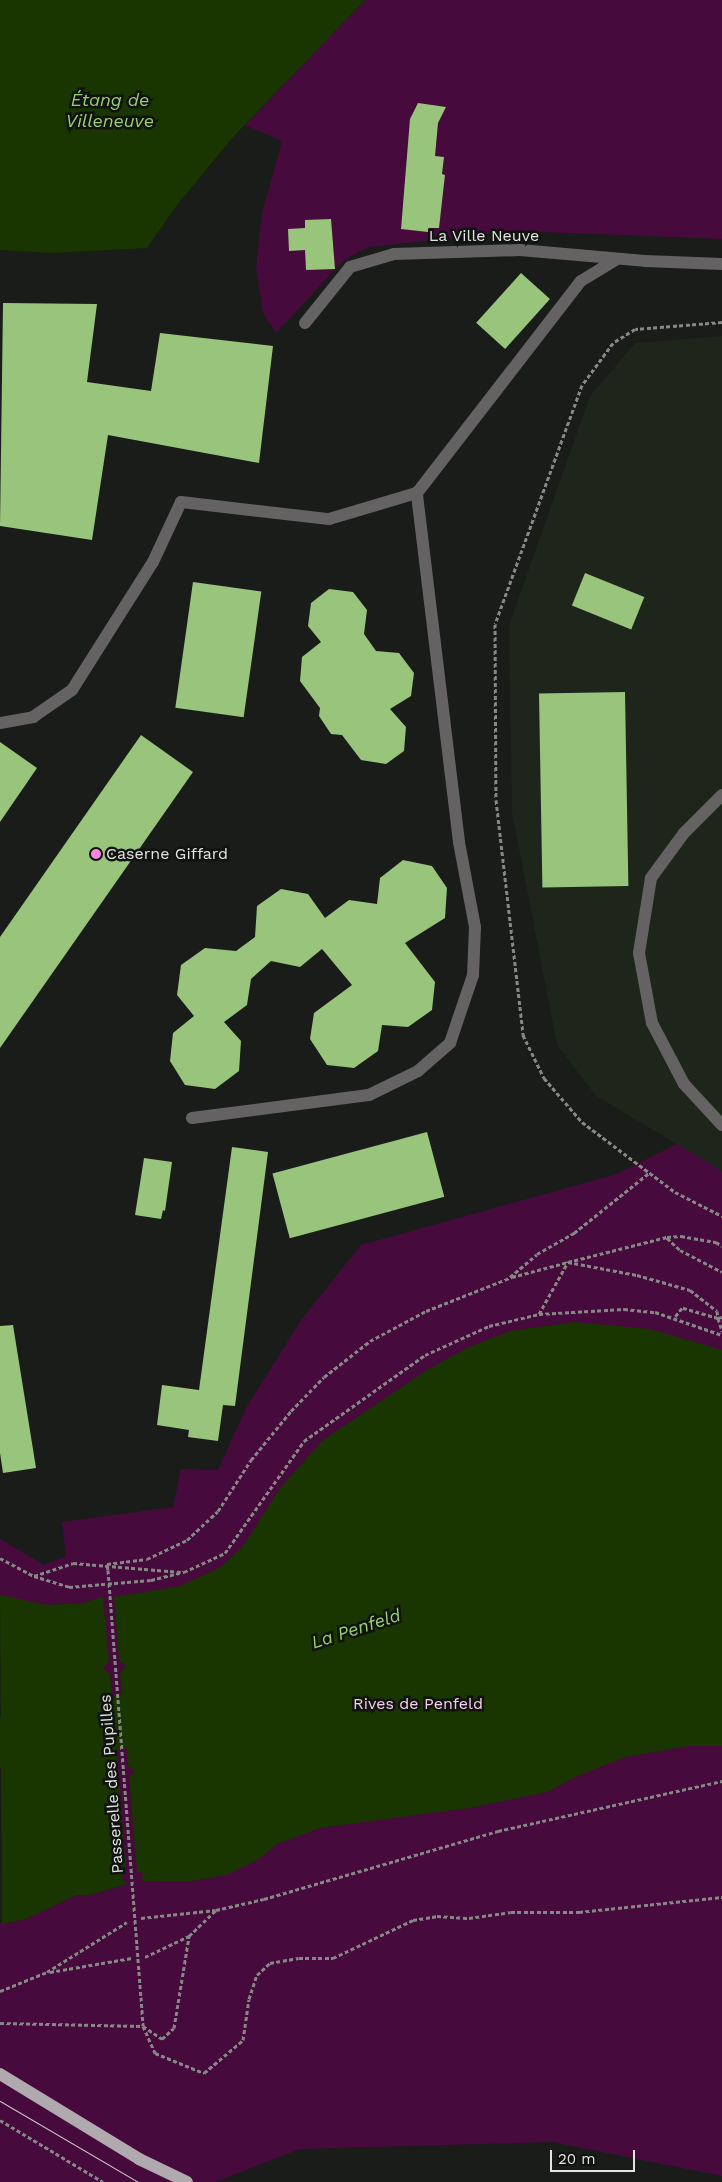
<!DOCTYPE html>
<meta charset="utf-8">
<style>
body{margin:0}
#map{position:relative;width:722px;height:2182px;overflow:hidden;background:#191c18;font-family:"Work Sans",sans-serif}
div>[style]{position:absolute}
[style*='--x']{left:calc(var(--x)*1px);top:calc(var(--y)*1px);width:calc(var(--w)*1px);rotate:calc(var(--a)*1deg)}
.built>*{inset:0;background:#1e251b}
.green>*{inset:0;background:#470a3c}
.water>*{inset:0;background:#193500}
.river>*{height:51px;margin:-25.5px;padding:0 25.5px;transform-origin:25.5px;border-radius:25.5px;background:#193500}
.building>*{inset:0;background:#99c47c;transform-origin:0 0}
.path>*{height:3px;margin-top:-1.5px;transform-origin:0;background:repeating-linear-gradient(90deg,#858884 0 4px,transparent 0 6.5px)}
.service>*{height:12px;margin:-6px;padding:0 6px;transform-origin:6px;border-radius:6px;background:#656264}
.minor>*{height:12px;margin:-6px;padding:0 6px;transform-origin:6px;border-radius:6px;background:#656264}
.primary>*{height:12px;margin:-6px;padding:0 6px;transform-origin:6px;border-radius:6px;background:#b0aaae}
.tram>*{height:1px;margin:-0.5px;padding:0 0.5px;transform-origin:0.5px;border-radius:0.5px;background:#c8cac7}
.path-bridge>*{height:3px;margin-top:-1.5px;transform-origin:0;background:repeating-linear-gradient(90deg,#858884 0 4px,transparent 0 6.5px)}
.dots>*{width:14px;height:14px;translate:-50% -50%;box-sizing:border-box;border:2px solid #10130f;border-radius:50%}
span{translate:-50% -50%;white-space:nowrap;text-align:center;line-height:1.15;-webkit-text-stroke:5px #10130f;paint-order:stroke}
.street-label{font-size:16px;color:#e2e4e1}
.poi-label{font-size:16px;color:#e2e4e1}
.left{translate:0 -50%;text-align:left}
.park-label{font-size:16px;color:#f6cfea}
.water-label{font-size:18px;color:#99d172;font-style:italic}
.scale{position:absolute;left:550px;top:2150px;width:85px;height:22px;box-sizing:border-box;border:2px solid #e2e4e1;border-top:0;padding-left:6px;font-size:15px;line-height:18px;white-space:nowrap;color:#e2e4e1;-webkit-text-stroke:4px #10130f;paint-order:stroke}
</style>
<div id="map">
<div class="built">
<i style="clip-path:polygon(722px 336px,722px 1171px,596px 1096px,557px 1045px,512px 812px,509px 625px,590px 396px,635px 343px)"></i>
</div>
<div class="green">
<i style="clip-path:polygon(365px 0,722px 0,722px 239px,518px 231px,369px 247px,344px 260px,276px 333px,263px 313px,256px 267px,262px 213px,282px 141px,245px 125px)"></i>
<i style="clip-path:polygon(677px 1144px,722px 1171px,722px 2176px,552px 2142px,300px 2149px,215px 2182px,0 2182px,0 1923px,26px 1919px,76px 1895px,86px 1896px,125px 1884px,121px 1878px,124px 1872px,116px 1779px,112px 1773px,117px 1767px,110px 1674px,103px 1668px,106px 1662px,103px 1598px,82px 1603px,47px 1605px,5px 1598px,0 1595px,0 1539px,44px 1565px,66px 1556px,62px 1522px,173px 1507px,181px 1469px,218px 1470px,246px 1408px,301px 1320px,361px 1245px,617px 1174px)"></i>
</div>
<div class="water">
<i style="clip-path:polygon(0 0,365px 0,233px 137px,177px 205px,147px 248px,52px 253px,0 250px)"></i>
<i style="clip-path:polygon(574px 1322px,650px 1329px,722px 1350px,722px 1746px,689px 1746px,625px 1757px,575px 1777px,547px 1792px,469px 1808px,320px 1828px,277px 1844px,257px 1860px,226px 1875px,191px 1881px,142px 1881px,143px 1874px,137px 1871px,129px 1778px,135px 1771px,128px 1766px,120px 1673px,126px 1666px,119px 1660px,114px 1597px,180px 1586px,221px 1567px,244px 1545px,280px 1488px,322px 1441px,427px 1370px,467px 1348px,510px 1331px)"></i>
<i style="clip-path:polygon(0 1595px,47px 1605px,82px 1603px,103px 1597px,109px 1661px,103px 1668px,110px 1674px,118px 1767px,112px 1773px,119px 1779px,126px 1871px,121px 1878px,127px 1884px,86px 1896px,76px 1895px,26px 1919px,2px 1924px)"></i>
</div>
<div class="river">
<i style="--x:0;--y:1742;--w:57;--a:5"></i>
<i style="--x:57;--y:1747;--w:142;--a:-22.4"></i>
</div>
<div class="building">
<i style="clip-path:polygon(418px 103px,446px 107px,438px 123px,435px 156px,444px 157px,442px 174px,445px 175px,439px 228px,429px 228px,428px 232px,401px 229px,410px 119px)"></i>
<i style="clip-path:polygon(331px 219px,335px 269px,306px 270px,305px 250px,289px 251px,288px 229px,305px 228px,305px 220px)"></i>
<i style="left:521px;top:273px;width:39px;height:67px;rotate:42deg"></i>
<i style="clip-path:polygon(3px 303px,97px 304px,87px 382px,151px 391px,160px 333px,273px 346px,259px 463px,108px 435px,92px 540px,0 526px)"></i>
<i style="left:585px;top:573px;width:64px;height:35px;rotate:22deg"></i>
<i style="left:193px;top:582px;width:69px;height:127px;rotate:8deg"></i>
<i style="clip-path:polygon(329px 589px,353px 592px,367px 610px,364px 634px,376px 651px,399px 653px,414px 673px,411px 696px,390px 709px,406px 727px,404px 751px,386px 764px,361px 760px,342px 735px,331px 734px,319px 716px,320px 708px,300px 681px,302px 657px,321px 642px,308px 626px,311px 603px)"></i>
<i style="left:625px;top:692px;width:194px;height:86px;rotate:89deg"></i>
<i style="clip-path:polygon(141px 735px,193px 772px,0 1048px,0 937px)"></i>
<i style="clip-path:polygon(0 742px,37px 768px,0 822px)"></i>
<i style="clip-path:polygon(403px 860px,432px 866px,447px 888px,445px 918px,405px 943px,435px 982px,432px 1010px,408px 1027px,382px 1025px,378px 1051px,354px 1068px,327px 1065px,310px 1039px,314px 1013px,352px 985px,322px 949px,300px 967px,271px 961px,251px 979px,247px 1005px,224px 1022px,241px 1041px,239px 1071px,215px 1089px,185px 1085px,170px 1061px,173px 1033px,194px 1016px,177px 995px,181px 965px,205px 948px,236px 951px,255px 937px,257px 906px,281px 889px,308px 894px,325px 918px,349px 900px,377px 904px,380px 878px)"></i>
<i style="left:427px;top:1132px;width:67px;height:160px;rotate:75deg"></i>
<i style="clip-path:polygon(232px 1147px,268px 1152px,235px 1406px,223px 1405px,218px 1441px,188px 1437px,189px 1430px,157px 1425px,162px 1385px,199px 1390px)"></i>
<i style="clip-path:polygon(144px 1158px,172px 1162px,165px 1211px,163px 1210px,161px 1219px,135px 1215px)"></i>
<i style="clip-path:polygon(13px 1325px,36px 1468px,3px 1473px,0 1453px,0 1326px)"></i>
</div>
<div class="path">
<i style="--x:722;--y:322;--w:87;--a:175.4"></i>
<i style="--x:635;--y:329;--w:26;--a:148"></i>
<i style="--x:613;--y:343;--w:52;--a:126.4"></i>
<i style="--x:582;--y:385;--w:254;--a:110"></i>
<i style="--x:495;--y:624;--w:176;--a:89.7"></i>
<i style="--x:496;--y:800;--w:237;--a:83.4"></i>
<i style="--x:523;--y:1035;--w:48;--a:64"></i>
<i style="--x:544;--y:1078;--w:58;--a:49.2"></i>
<i style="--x:582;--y:1122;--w:116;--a:37"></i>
<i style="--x:675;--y:1192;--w:53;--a:27.1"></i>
<i style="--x:667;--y:1238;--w:18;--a:43"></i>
<i style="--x:680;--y:1250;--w:47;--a:27.6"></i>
<i style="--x:510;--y:1277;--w:35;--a:-40"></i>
<i style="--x:537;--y:1254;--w:43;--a:-29.6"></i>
<i style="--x:574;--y:1233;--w:96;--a:-38.7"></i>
<i style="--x:539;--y:1314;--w:60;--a:-60.9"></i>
<i style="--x:568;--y:1262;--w:102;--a:-14.2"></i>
<i style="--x:667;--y:1237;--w:14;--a:-4"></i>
<i style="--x:681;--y:1236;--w:36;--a:10"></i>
<i style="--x:716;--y:1242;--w:7;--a:34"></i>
<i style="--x:722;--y:1317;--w:4;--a:166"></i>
<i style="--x:718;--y:1318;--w:14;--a:73"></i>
<i style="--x:0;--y:1558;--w:38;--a:28"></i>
<i style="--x:34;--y:1576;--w:37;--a:17"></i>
<i style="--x:69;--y:1587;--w:82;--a:-4.9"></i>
<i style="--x:151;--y:1580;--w:34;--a:-14"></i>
<i style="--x:184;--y:1572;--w:45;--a:-24.9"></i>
<i style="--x:225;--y:1553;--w:137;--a:-54.8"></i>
<i style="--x:304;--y:1441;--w:148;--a:-35.4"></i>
<i style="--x:425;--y:1355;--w:70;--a:-24.4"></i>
<i style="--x:489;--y:1326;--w:51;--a:-13.5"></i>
<i style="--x:539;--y:1314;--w:85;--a:-3.4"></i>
<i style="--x:624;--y:1309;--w:31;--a:6"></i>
<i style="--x:655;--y:1312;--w:71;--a:18.9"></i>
<i style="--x:108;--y:1570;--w:6;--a:-99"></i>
<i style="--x:107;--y:1564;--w:40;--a:-7.1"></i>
<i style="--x:147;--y:1559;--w:44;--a:-25.4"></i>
<i style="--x:187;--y:1540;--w:42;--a:-43.1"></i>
<i style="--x:218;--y:1511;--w:61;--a:-57.1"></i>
<i style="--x:251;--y:1460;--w:63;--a:-50.8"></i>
<i style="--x:291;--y:1411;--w:47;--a:-45.9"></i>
<i style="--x:324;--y:1377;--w:58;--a:-38"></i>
<i style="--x:370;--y:1341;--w:64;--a:-28.2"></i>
<i style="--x:426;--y:1311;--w:92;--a:-21.6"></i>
<i style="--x:512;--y:1277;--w:58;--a:-15"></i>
<i style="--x:568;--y:1262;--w:70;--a:10.7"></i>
<i style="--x:637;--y:1275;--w:55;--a:15.8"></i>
<i style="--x:690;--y:1290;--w:34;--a:38"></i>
<i style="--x:717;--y:1311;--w:7;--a:82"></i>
<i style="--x:718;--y:1318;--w:37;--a:-164"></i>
<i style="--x:682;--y:1308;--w:13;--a:129"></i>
<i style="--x:34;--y:1576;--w:41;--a:-18.4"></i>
<i style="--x:73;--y:1563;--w:108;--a:4.8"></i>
<i style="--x:141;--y:1918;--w:75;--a:-6.1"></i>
<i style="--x:216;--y:1910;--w:49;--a:-12.9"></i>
<i style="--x:264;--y:1899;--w:244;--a:-16.2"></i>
<i style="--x:498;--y:1831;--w:230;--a:-12.6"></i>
<i style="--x:145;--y:1957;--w:49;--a:-25.5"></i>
<i style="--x:189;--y:1936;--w:37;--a:-44"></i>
<i style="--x:50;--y:1972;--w:83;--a:-9.7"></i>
<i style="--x:0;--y:1991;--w:51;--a:-22"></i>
<i style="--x:47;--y:1972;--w:94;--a:-32"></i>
<i style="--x:141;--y:1997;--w:29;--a:86"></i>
<i style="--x:143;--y:2026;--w:23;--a:34"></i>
<i style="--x:162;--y:2039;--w:16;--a:-43"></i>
<i style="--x:174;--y:2028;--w:93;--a:-80.7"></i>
<i style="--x:0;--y:2023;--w:143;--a:1.2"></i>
<i style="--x:143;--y:2026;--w:30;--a:66"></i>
<i style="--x:155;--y:2053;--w:53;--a:22.2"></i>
<i style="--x:204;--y:2073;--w:51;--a:-40.2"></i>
<i style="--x:243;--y:2040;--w:41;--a:-81.7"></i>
<i style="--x:249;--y:1999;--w:25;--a:-72"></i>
<i style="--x:257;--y:1975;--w:18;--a:-43"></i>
<i style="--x:270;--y:1963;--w:29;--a:-10"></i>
<i style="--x:299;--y:1958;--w:34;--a:0"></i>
<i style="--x:333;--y:1958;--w:89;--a:-25.4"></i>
<i style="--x:413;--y:1920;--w:24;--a:-9"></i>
<i style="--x:437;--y:1916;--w:32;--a:4"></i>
<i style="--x:469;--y:1918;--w:42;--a:-8.1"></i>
<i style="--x:511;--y:1912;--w:68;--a:0"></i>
<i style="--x:579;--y:1912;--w:144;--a:-6"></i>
<i style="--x:0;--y:2120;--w:120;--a:31"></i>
</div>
<div class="service">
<i style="--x:0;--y:723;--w:34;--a:-10"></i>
<i style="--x:33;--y:717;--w:47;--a:-34.7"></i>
<i style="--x:72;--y:690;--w:151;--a:-57.7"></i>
<i style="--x:153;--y:562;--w:66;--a:-65"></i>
<i style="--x:181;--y:502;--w:149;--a:6.6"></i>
<i style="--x:329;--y:519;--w:92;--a:-16.5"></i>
<i style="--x:417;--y:493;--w:268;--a:-52.3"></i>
<i style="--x:581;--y:281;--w:42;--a:-31.4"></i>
<i style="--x:722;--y:795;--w:54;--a:135"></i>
<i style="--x:684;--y:833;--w:56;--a:126.3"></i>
<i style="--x:651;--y:878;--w:76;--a:99.1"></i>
<i style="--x:639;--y:953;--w:71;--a:79.5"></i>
<i style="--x:652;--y:1023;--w:69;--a:62.3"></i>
<i style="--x:684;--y:1084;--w:56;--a:47.2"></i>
<i style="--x:192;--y:1118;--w:178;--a:-7.4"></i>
<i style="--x:369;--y:1095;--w:55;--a:-26.1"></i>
<i style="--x:418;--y:1071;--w:43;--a:-41.2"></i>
<i style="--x:450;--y:1043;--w:72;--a:-71.3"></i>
<i style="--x:473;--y:975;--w:48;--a:-87.6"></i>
<i style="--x:475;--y:927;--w:86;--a:-100.7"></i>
<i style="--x:459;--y:842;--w:352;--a:-96.9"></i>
</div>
<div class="minor">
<i style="--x:305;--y:323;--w:72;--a:-51.2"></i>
<i style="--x:350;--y:267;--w:46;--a:-16.5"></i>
<i style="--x:394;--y:254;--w:126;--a:-1.8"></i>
<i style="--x:520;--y:250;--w:125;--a:5"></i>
<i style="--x:645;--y:261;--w:77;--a:2.2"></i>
</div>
<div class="primary">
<i style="--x:0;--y:2074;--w:163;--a:31.4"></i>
<i style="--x:139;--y:2159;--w:53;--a:25.6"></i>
</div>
<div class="tram">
<i style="--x:0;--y:2101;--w:160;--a:30.4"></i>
</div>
<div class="path-bridge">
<i style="--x:108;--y:1570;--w:428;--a:85.6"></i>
</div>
<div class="dots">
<i style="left:96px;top:854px;background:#fe86e0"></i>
</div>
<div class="street-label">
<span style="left:484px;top:236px">La Ville Neuve</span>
<span style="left:112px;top:1784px;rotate:-94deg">Passerelle des Pupilles</span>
</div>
<div class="poi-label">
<span class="left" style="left:106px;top:854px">Caserne Giffard</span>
</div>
<div class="park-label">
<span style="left:418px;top:1704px">Rives de Penfeld</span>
</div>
<div class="water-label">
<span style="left:110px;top:111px">Étang de<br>Villeneuve</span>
<span style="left:356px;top:1629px;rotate:-18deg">La Penfeld</span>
</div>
<div class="scale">20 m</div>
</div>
